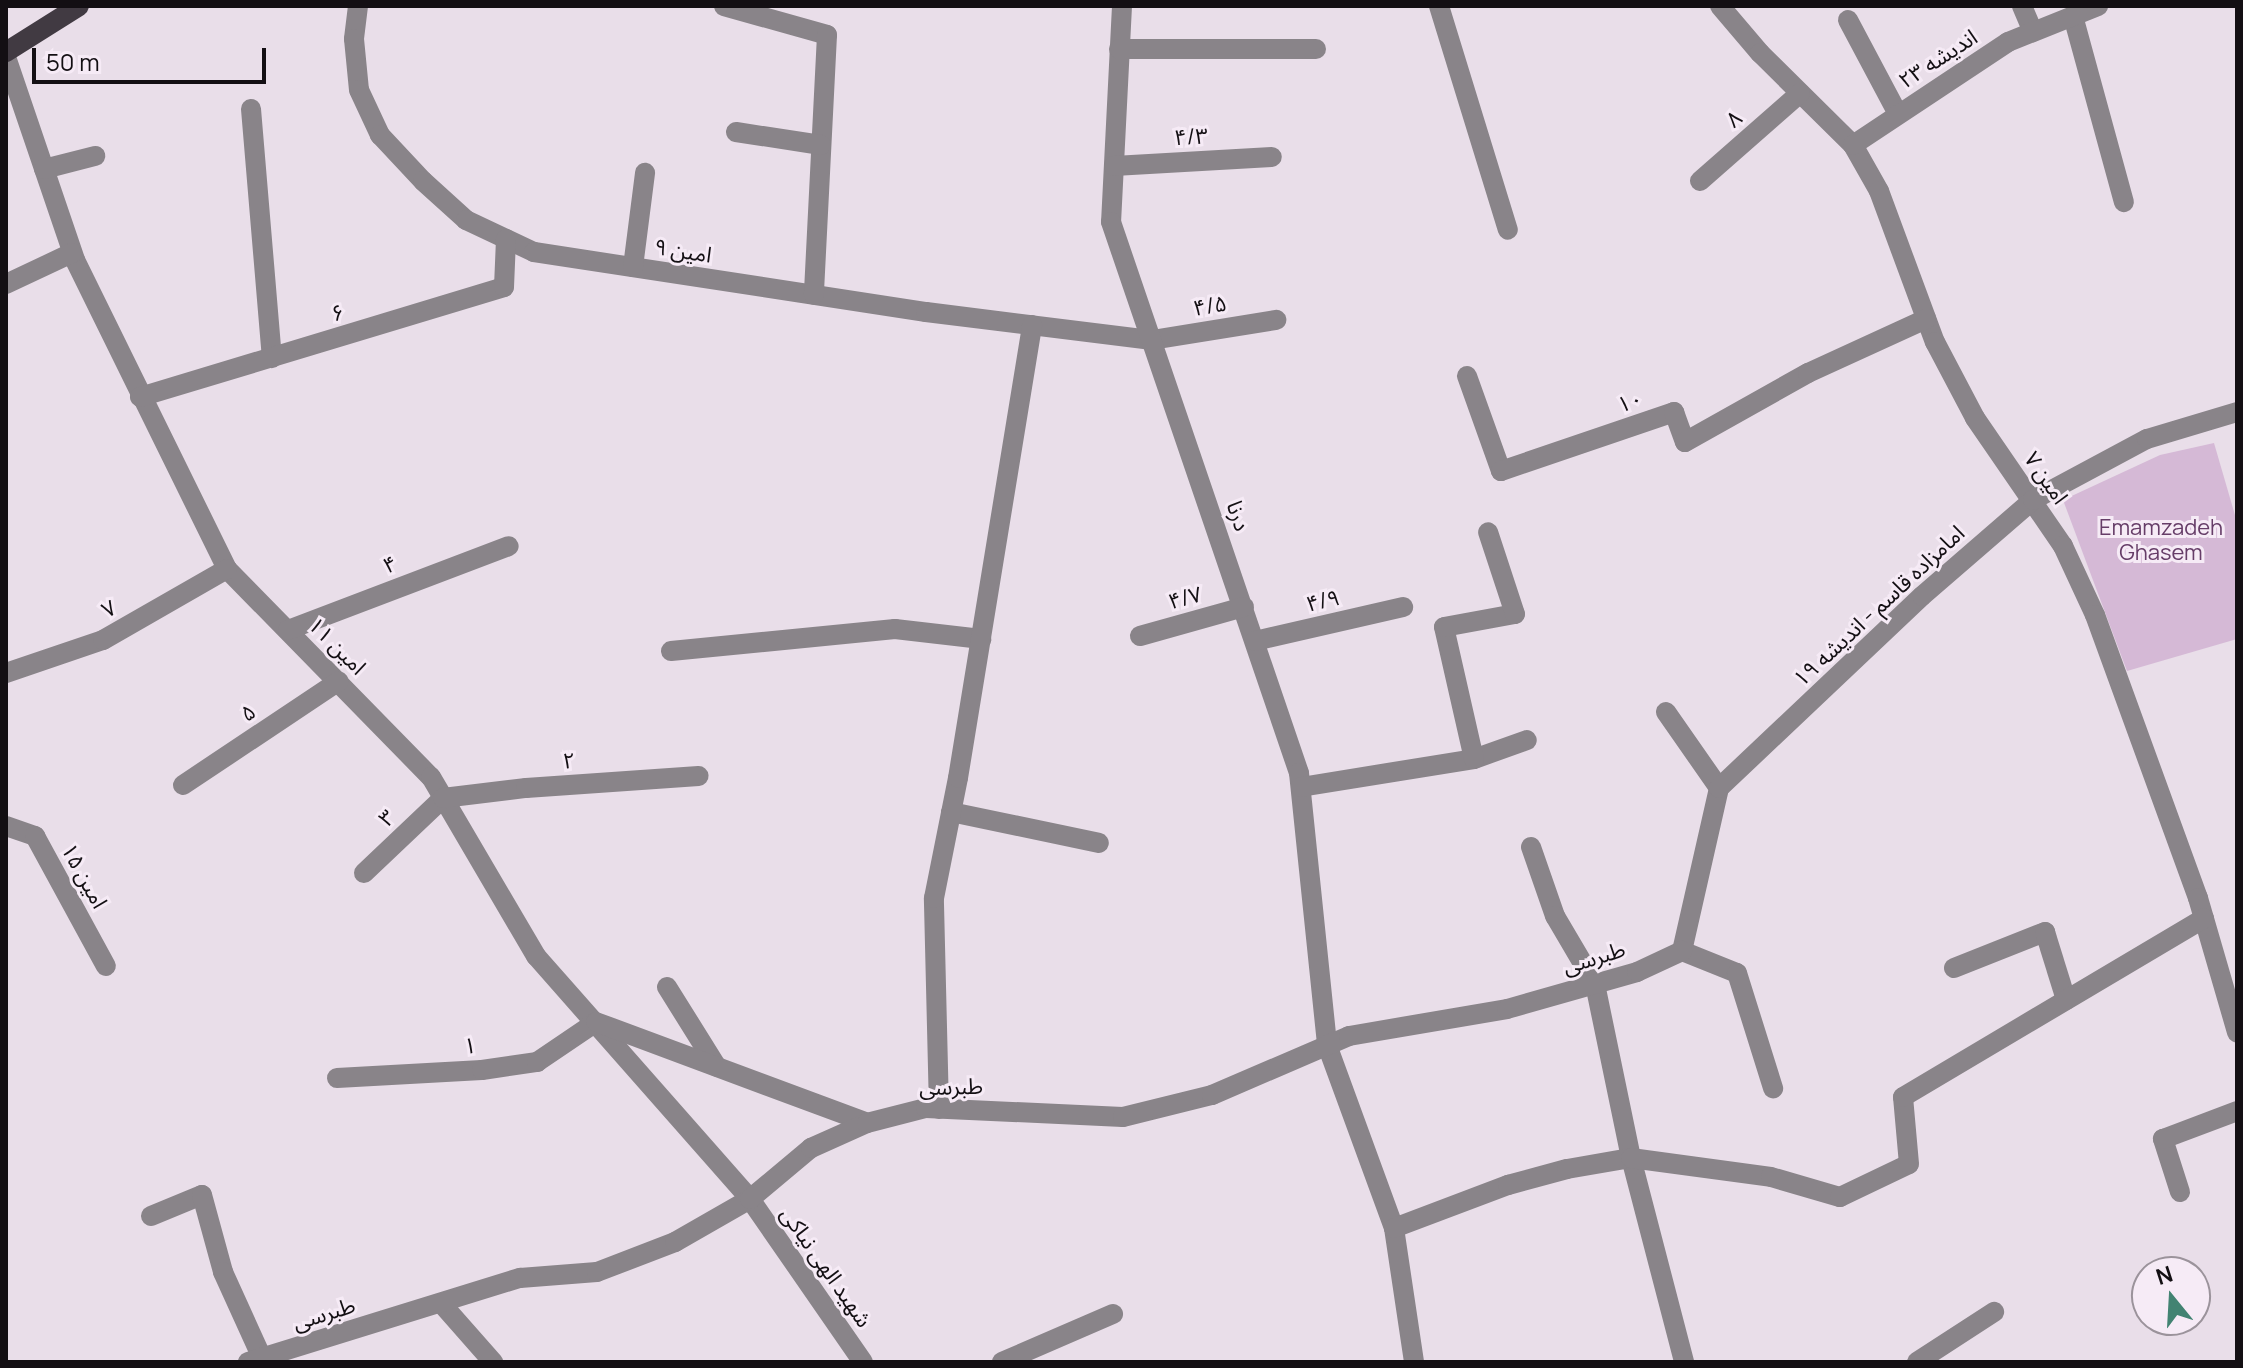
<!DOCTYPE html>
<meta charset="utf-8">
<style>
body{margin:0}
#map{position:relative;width:2243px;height:1368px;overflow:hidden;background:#e9dee9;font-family:Manrope,"Noto Sans Arabic",sans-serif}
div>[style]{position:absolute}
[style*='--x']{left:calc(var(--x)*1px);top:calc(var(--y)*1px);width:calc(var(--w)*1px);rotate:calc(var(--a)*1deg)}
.green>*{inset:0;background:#d5b9d6}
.minor>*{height:20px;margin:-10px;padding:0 10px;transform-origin:10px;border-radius:10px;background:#898489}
.major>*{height:20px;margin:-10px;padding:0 10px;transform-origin:10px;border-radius:10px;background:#413a42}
span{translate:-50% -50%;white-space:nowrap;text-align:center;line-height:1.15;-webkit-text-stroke:6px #f6ebf6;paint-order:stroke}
.street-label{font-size:22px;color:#130f13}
.park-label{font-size:22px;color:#663d68}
.frame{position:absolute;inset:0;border:8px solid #130f13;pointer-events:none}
.north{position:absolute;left:2131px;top:1256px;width:80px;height:80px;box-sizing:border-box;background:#f6ebf6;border:2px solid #9b939b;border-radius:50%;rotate:342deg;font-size:22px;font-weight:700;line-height:32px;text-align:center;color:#130f13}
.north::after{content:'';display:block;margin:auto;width:28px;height:36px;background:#428372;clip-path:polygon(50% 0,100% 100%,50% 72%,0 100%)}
.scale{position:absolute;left:32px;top:48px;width:234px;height:36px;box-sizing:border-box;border:4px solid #130f13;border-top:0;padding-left:10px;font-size:24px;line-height:28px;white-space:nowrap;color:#130f13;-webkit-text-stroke:6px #f6ebf6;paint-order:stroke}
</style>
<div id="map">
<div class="green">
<i style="clip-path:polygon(2214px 443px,2237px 522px,2237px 639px,2127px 671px,2063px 500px,2160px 455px)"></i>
</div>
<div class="minor">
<i style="--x:358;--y:6;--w:33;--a:97"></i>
<i style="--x:354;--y:39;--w:51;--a:84.4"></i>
<i style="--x:359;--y:90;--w:50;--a:65"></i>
<i style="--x:380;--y:135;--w:63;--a:46.9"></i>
<i style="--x:423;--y:181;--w:58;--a:42.2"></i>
<i style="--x:466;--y:220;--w:75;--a:25.2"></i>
<i style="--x:534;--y:252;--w:397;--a:8.7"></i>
<i style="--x:926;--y:312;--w:228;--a:7.1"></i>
<i style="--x:1152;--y:340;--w:126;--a:-9.2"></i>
<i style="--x:724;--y:6;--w:107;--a:15.7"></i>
<i style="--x:827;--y:35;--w:260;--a:92.9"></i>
<i style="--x:1122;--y:6;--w:216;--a:92.9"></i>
<i style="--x:1111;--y:222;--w:582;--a:71.16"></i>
<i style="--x:1299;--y:773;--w:273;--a:84.1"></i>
<i style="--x:1327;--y:1045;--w:195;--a:69.9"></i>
<i style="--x:1394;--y:1228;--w:135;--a:81.5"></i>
<i style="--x:1439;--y:6;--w:234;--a:72.9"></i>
<i style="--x:1720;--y:6;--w:62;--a:49.6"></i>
<i style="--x:1760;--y:53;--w:131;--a:44.7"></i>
<i style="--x:1853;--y:145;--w:53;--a:60.5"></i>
<i style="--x:1879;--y:191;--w:161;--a:69.7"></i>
<i style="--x:1935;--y:342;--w:86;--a:62.2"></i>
<i style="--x:1975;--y:418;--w:155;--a:55.5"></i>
<i style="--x:2063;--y:546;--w:76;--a:65.1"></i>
<i style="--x:2095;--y:615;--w:301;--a:70"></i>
<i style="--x:2198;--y:898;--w:140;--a:73.8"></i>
<i style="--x:2022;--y:6;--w:28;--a:67"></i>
<i style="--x:2073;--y:16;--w:193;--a:74.7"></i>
<i style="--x:1848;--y:20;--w:106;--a:62"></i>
<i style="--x:1119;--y:49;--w:197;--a:0"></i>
<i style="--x:6;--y:57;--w:214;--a:71.2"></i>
<i style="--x:75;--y:260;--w:344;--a:63.8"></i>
<i style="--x:227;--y:569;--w:291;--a:45.6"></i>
<i style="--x:431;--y:777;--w:208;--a:59.6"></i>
<i style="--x:536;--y:956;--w:324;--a:48.6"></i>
<i style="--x:750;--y:1199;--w:198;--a:55.3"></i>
<i style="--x:251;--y:109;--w:250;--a:85.2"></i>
<i style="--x:736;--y:132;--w:86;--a:8.7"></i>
<i style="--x:1853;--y:145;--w:186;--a:-33.6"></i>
<i style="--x:2008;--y:42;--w:97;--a:-21.8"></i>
<i style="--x:1114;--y:166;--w:158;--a:-3.3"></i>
<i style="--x:44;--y:169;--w:53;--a:-14.3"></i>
<i style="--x:1700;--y:181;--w:133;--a:-41.3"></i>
<i style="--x:633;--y:267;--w:95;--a:-82.7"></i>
<i style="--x:6;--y:284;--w:73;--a:-25.2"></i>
<i style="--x:1467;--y:376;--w:101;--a:70.3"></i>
<i style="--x:1501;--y:471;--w:183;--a:-18.8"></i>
<i style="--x:1674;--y:412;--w:32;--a:70"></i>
<i style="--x:1685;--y:442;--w:141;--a:-29.3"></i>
<i style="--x:1808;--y:373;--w:130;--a:-24.6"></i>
<i style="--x:140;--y:397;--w:380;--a:-16.8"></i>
<i style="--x:504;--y:287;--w:48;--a:-87.6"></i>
<i style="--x:288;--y:630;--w:236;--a:-20.8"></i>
<i style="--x:1140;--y:636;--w:108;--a:-15.6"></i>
<i style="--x:1255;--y:641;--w:152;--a:-12.9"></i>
<i style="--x:671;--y:651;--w:225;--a:-5.6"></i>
<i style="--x:895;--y:629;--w:87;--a:6.6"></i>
<i style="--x:6;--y:673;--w:102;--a:-18.8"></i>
<i style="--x:103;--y:640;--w:143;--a:-29.8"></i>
<i style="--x:1666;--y:712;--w:93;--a:55.1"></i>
<i style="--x:1474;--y:759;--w:56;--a:-19.7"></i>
<i style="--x:183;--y:785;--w:187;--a:-33.7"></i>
<i style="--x:1301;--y:787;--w:175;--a:-9.2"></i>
<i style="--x:1474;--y:759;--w:135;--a:-102.8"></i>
<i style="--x:1444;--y:627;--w:72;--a:-10.4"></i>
<i style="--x:1515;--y:614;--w:86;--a:-108.2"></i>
<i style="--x:951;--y:812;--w:151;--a:11.8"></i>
<i style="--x:6;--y:826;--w:31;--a:19"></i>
<i style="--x:35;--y:836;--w:148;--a:61.4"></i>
<i style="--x:1531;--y:847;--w:73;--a:70.8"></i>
<i style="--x:1555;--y:916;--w:79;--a:59.5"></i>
<i style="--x:1595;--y:984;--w:178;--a:78.3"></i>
<i style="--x:1631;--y:1158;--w:211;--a:75.4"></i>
<i style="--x:364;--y:873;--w:109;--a:-43.5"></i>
<i style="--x:443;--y:798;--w:84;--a:-6.9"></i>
<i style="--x:526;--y:788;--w:173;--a:-4"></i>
<i style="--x:1682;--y:951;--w:167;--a:-77.2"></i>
<i style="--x:1719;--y:788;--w:279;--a:-43.4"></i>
<i style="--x:1922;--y:596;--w:147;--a:-40.9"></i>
<i style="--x:2033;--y:500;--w:129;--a:-28.2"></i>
<i style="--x:2147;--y:439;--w:94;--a:-16.7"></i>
<i style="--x:1682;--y:951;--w:59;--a:21.8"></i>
<i style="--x:1737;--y:973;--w:121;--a:72.6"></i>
<i style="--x:1954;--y:968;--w:98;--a:-21.6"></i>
<i style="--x:2045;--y:932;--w:71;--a:72.8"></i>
<i style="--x:667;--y:987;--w:94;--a:58"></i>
<i style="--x:337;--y:1078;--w:145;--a:-3.2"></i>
<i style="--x:482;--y:1070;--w:56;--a:-8.3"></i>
<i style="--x:537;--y:1062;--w:71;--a:-34.1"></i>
<i style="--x:596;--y:1022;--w:289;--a:20.4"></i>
<i style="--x:939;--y:1109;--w:211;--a:-91.4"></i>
<i style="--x:934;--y:898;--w:122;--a:-78.7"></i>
<i style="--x:958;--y:778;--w:459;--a:-80.7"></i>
<i style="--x:2180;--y:1192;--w:56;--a:-107.8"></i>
<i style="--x:2163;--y:1139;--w:79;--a:-20.7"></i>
<i style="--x:151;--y:1216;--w:55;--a:-22.4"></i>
<i style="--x:202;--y:1195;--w:80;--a:74.7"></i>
<i style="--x:223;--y:1272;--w:94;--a:65.6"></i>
<i style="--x:1394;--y:1228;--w:122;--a:-20.7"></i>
<i style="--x:1508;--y:1185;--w:61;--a:-15.2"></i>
<i style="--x:1567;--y:1169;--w:65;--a:-9.8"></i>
<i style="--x:1631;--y:1158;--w:141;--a:7.7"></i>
<i style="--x:1771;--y:1177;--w:72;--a:16.2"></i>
<i style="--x:1840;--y:1197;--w:76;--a:-25.6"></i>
<i style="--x:1909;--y:1164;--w:67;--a:-95.1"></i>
<i style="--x:1903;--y:1097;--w:350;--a:-30.7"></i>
<i style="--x:441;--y:1303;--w:79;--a:48.6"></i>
<i style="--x:248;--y:1362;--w:285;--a:-17.2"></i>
<i style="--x:520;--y:1278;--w:77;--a:-4.5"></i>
<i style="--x:597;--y:1272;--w:84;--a:-21"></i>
<i style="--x:675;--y:1242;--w:86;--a:-29.8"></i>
<i style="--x:750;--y:1199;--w:80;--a:-39.9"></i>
<i style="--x:811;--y:1148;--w:61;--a:-24.1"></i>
<i style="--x:867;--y:1123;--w:61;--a:-14.3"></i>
<i style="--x:926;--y:1108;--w:197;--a:2.6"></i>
<i style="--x:1123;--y:1117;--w:92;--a:-13.9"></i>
<i style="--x:1212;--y:1095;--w:149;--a:-23.3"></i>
<i style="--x:1349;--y:1036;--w:160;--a:-9.7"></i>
<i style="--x:1507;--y:1009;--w:135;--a:-15.9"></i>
<i style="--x:1637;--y:972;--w:50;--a:-25"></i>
<i style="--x:1002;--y:1362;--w:121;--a:-23.4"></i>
<i style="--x:1917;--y:1362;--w:92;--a:-33"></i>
</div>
<div class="major">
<i style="--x:6;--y:52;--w:86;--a:-32.2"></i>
</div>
<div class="street-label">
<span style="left:1938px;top:59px;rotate:-33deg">اندیشه ۲۳</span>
<span style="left:1734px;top:119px;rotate:-41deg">۸</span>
<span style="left:1191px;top:137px;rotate:-3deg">۴/۳</span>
<span style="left:683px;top:251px;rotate:9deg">امین ۹</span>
<span style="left:1210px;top:306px;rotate:-9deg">۴/۵</span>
<span style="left:338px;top:313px;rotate:-18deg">۶</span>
<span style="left:1630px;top:402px;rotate:-19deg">۱۰</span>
<span style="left:2046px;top:478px;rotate:55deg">امین ۷</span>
<span style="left:1238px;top:516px;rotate:71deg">درنا</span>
<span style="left:390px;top:565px;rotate:-21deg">۴</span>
<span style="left:1185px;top:598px;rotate:-15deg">۴/۷</span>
<span style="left:1323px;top:601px;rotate:-13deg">۴/۹</span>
<span style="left:1879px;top:606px;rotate:-43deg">امامزاده قاسم - اندیشه ۱۹</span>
<span style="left:109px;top:609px;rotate:-30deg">۷</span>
<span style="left:337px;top:646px;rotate:45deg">امین ۱۱</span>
<span style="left:248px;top:713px;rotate:-34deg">۵</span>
<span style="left:569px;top:761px;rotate:-4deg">۲</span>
<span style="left:387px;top:818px;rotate:-44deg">۳</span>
<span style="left:84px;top:876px;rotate:61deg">امین ۱۵</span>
<span style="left:1594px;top:958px;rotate:-17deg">طبرسی</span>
<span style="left:470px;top:1046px;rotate:-4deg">۱</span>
<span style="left:951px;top:1087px;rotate:-1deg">طبرسی</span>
<span style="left:826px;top:1267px;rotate:55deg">شهید الهی نیاکی</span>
<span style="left:324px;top:1314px;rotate:-17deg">طبرسی</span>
</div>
<div class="park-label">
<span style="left:2161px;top:540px">Emamzadeh<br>Ghasem</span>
</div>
<div class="frame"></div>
<div class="north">N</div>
<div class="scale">50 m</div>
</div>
